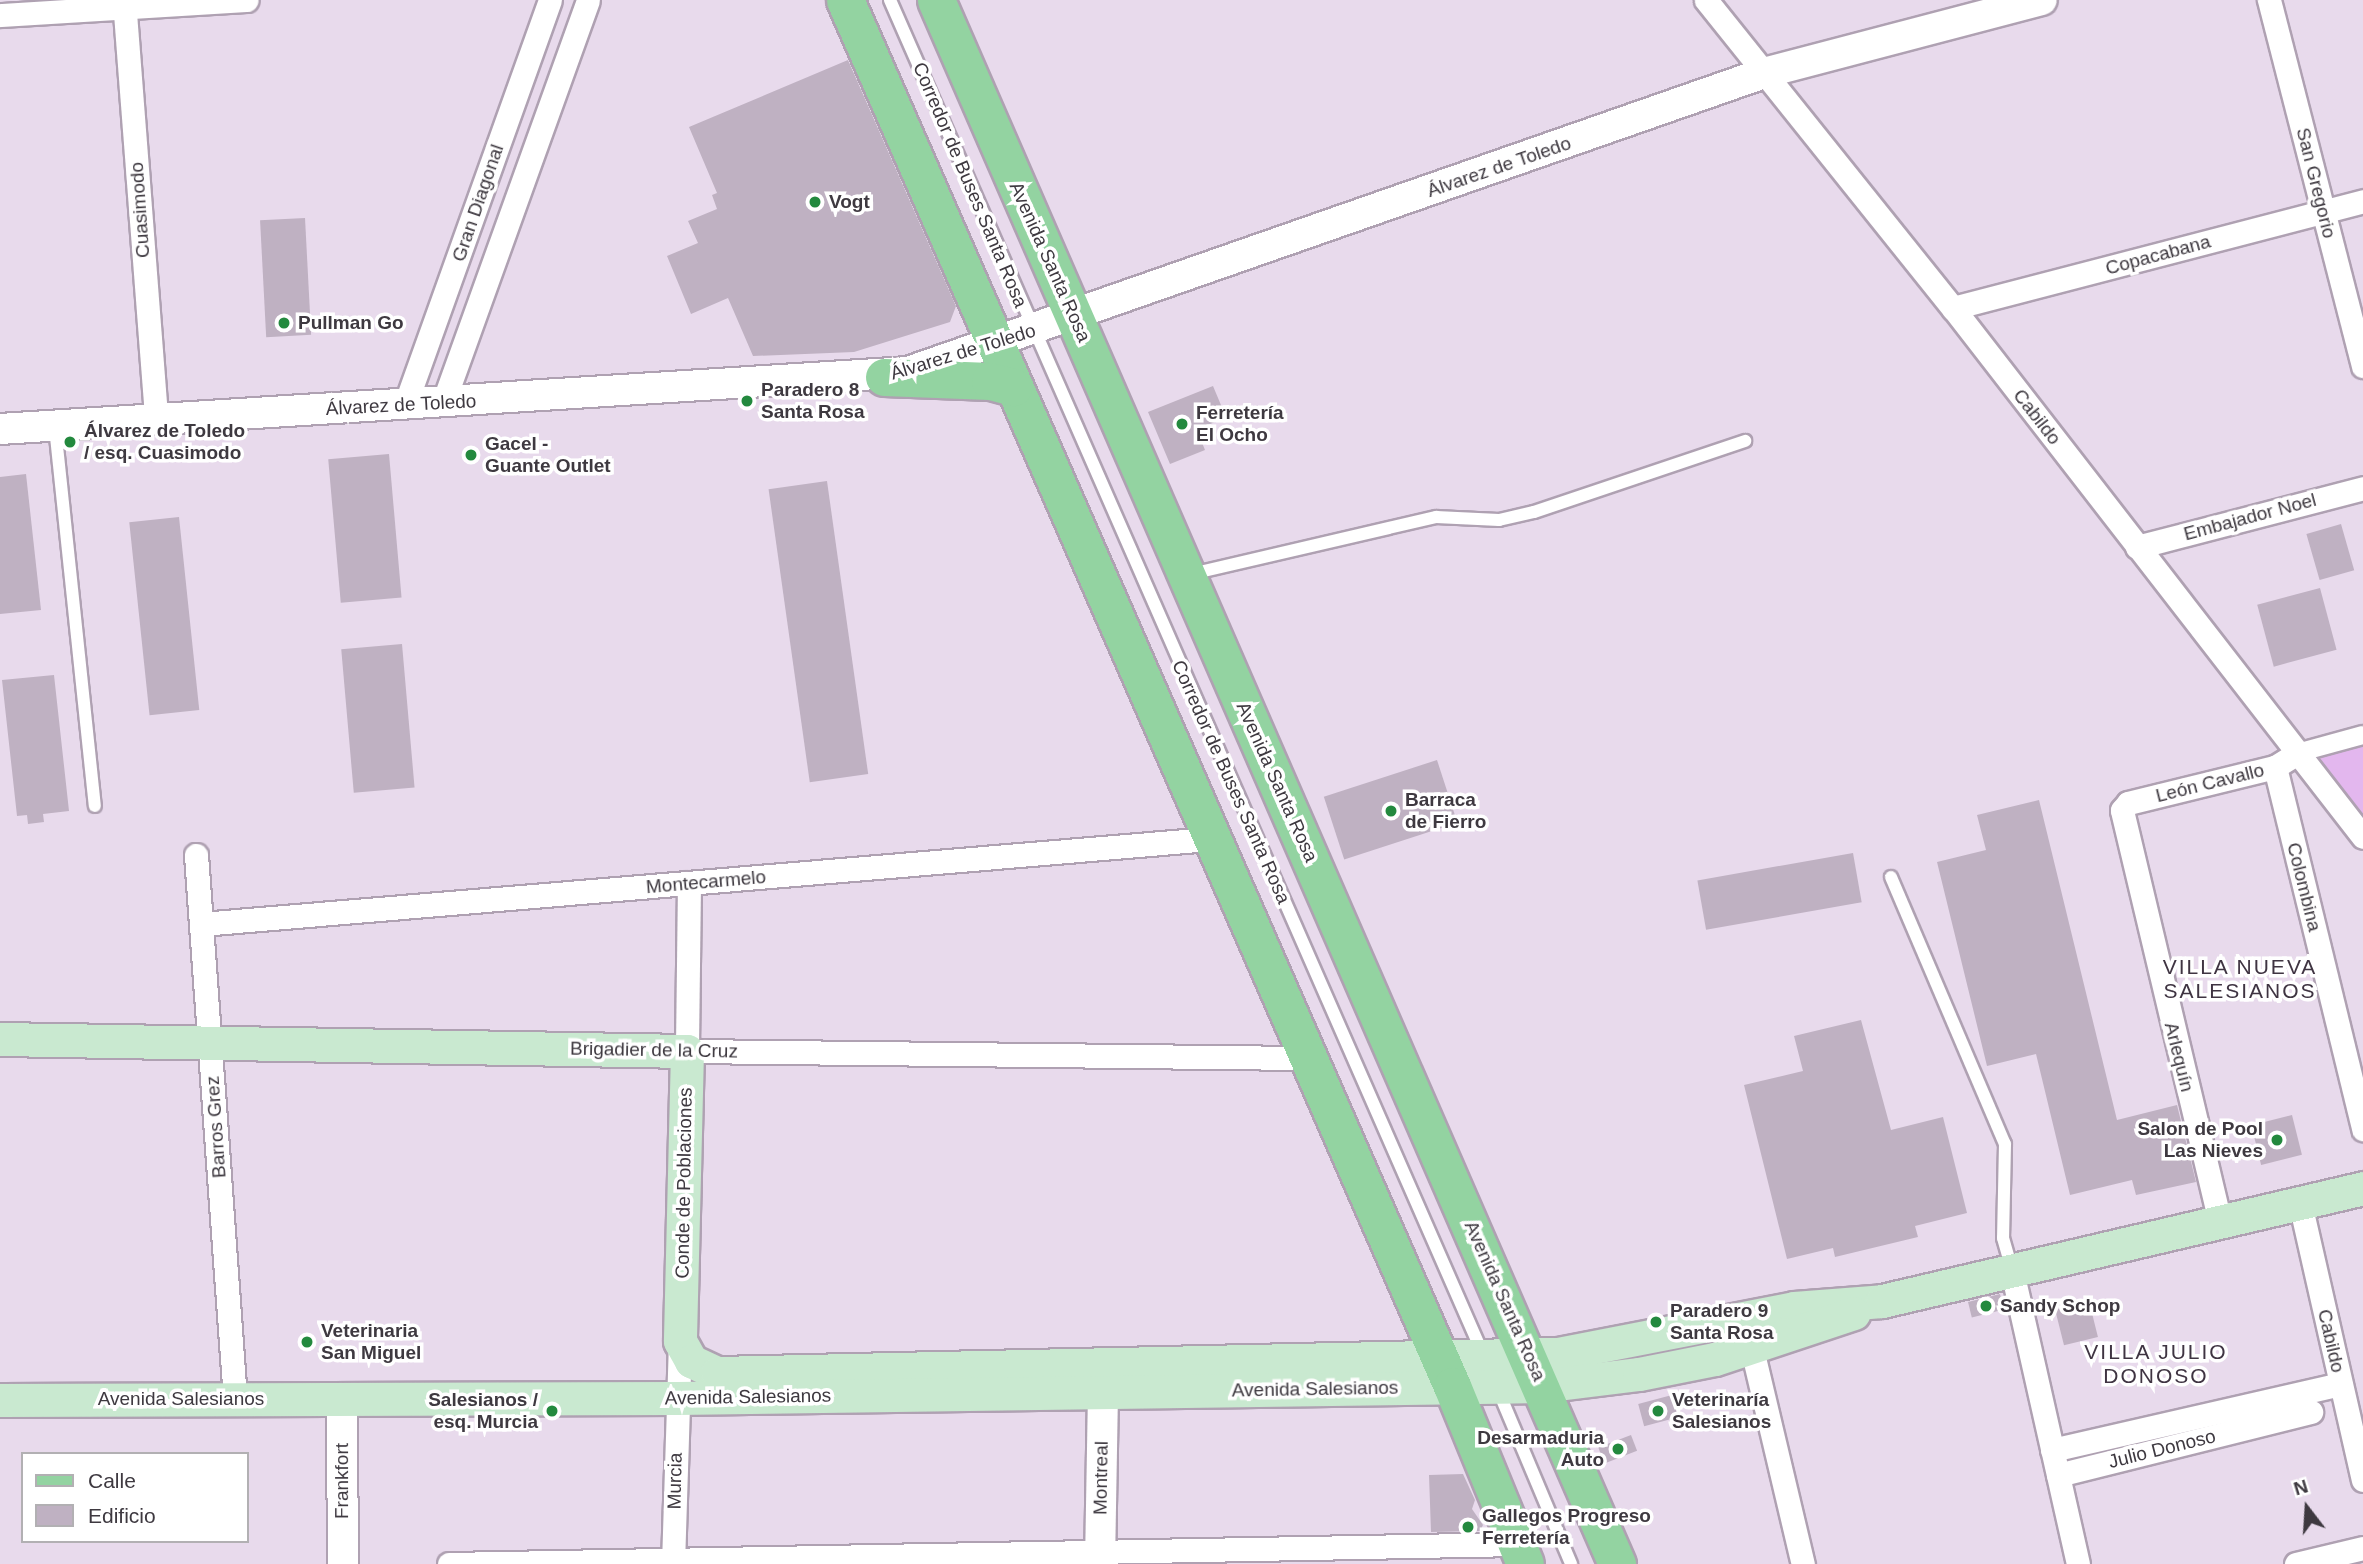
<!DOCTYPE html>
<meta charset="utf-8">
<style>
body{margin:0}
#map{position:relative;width:2363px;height:1564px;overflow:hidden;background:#e8daec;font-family:Arial,sans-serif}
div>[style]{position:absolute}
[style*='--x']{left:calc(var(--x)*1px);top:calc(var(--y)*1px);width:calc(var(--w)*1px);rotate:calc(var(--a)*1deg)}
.green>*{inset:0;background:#e3b7ee}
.building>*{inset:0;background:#bfb1c2;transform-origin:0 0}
.roads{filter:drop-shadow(2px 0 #afa1b2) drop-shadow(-2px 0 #afa1b2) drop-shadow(0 2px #afa1b2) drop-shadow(0 -2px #afa1b2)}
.service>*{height:12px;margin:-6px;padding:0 6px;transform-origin:6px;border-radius:6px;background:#fff}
.pedestrian>*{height:18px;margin:-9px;padding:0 9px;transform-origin:9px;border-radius:9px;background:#fff}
.minor>*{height:23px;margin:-11.5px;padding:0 11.5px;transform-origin:11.5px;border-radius:11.5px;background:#fff}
.tertiary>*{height:30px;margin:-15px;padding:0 15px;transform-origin:15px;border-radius:15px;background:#fff}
.secondary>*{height:33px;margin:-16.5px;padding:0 16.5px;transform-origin:16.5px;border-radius:16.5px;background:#c9e9d0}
.primary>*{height:37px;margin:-18.5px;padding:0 18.5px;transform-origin:18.5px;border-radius:18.5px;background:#93d3a1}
.dots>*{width:19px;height:19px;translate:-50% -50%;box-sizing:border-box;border:4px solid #fff;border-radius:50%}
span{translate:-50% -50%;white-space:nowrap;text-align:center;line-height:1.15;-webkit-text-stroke:7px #fff;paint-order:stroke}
.street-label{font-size:19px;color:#3e3940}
.poi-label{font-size:19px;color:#3e3940;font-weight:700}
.left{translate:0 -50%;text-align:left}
.right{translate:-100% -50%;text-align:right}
.neighbourhood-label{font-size:21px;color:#3f3442;letter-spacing:2px}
.legend{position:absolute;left:21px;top:1452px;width:228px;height:91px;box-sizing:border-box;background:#fff;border:2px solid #b2b0b3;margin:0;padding:9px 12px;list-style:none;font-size:21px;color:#3e3940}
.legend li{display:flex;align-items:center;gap:14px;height:35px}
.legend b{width:35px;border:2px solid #b2b0b3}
.north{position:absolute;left:2272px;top:1473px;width:70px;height:70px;-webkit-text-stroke:5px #fff;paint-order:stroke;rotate:343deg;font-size:19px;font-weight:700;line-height:28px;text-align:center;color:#3e3940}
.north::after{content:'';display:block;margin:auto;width:24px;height:32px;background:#3e3940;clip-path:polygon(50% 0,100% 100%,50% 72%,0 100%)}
</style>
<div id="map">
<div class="green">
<i style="clip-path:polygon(2363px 745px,2363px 817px,2318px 757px)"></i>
</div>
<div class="building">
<i style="clip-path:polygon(848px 60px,956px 306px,950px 322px,854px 352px,753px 356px,728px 298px,691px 314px,667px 256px,698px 243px,688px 221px,717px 209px,712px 195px,717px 193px,689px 127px)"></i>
<i style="left:305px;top:218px;width:117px;height:45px;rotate:87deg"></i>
<i style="clip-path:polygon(1213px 386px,1226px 417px,1197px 430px,1205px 450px,1170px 464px,1148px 412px)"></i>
<i style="left:389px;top:454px;width:144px;height:61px;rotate:85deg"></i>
<i style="clip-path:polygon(26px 474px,41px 610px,0 614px,0 477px)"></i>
<i style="left:827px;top:481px;width:296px;height:59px;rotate:82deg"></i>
<i style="left:179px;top:517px;width:194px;height:50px;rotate:84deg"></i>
<i style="left:2341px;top:524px;width:48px;height:36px;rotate:74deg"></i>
<i style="left:2320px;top:588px;width:64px;height:65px;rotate:75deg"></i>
<i style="left:402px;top:644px;width:144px;height:61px;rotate:85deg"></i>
<i style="clip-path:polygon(54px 675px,69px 811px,43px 814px,44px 822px,28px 824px,27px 815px,17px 816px,2px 680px)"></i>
<i style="left:1437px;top:760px;width:66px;height:119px;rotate:72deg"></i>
<i style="clip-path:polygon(2039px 800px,2117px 1120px,2177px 1105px,2196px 1182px,2136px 1195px,2132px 1180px,2070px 1195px,2036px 1054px,1987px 1066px,1937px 862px,1986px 850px,1977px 815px)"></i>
<i style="left:1853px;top:853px;width:50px;height:158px;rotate:80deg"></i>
<i style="clip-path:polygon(1861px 1020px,1891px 1130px,1943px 1117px,1967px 1213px,1915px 1226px,1918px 1237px,1835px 1257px,1833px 1248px,1787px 1259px,1744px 1085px,1803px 1071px,1794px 1036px)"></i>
<i style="left:2292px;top:1115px;width:41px;height:42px;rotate:76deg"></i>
<i style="left:2000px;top:1294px;width:16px;height:33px;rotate:76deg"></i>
<i style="left:2089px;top:1301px;width:37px;height:35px;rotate:76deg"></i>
<i style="left:1672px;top:1395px;width:23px;height:35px;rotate:75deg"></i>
<i style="left:1631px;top:1435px;width:17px;height:35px;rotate:69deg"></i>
<i style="clip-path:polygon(1463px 1474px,1475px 1500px,1472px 1509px,1483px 1525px,1480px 1531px,1431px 1532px,1429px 1475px)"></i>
</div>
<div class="roads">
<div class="service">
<i style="--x:890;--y:0;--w:1478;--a:66.35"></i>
<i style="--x:55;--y:427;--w:381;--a:84"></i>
<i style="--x:1191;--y:574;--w:252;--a:-13.1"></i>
<i style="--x:1436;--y:517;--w:63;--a:2.7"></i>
<i style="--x:1499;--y:520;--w:36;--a:-13"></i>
<i style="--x:1534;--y:512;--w:223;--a:-18.6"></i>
<i style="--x:1891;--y:877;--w:290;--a:66.9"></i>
<i style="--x:2005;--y:1144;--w:94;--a:91.2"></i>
<i style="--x:2003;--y:1238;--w:32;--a:74"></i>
<i style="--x:1498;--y:1390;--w:189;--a:67.2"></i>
</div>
<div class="pedestrian">
<i style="--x:2297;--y:753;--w:68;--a:-15.3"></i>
</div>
<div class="minor">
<i style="--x:124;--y:0;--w:421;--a:85.6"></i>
<i style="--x:1706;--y:0;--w:395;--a:51.3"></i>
<i style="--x:1953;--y:308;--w:669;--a:52.22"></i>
<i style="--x:2269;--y:0;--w:378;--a:75.6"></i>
<i style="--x:0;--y:15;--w:247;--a:-3.5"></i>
<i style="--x:1953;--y:308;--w:424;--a:-14.6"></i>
<i style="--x:443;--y:403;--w:428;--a:-70.2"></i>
<i style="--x:405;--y:405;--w:430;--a:-70.3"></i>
<i style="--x:2137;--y:547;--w:234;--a:-14.6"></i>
<i style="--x:2275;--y:767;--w:373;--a:76.3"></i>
<i style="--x:196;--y:855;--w:545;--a:85.9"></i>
<i style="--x:689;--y:883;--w:168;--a:90.7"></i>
<i style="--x:687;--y:1051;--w:621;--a:0.65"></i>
<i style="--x:201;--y:924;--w:1013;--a:-4.82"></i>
<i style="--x:2300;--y:1203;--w:284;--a:77.2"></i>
<i style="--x:2220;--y:1222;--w:423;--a:-103.4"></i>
<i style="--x:2122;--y:810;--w:9;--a:-49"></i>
<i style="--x:2128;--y:803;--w:151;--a:-13.8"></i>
<i style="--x:2275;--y:767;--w:26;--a:-32"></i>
<i style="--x:2012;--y:1271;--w:300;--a:77.3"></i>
<i style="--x:1752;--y:1349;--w:221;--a:76.7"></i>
<i style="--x:2052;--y:1450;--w:296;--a:-12.9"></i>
<i style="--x:2058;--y:1475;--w:261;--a:-14"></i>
<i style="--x:449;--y:1564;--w:1068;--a:-1.07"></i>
<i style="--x:673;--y:1564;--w:223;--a:-88.2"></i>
<i style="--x:2296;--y:1564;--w:69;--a:-13.4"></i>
</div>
<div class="tertiary">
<i style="--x:0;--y:429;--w:910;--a:-3.59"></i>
<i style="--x:908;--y:372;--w:907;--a:-19.25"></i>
<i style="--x:1764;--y:73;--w:287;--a:-14.7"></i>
<i style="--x:342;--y:1399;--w:165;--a:89.7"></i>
<i style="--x:1100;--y:1564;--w:171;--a:-89"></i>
</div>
<div class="secondary">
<i style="--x:0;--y:1039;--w:687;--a:1"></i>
<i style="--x:687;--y:1051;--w:290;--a:91.4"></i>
<i style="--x:680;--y:1341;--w:23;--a:61"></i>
<i style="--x:691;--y:1361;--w:29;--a:25"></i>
<i style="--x:717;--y:1373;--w:841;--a:-1.29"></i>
<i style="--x:1558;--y:1354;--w:240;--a:-11"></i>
<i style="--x:1794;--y:1308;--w:88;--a:-4.5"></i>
<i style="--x:1882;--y:1301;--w:494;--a:-13.2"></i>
<i style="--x:0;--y:1400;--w:677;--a:-0.17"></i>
<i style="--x:677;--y:1398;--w:865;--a:-0.79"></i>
<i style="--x:1542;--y:1386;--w:98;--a:-7.1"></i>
<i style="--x:1639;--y:1374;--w:77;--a:-11.2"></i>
<i style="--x:1715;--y:1359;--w:146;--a:-18.3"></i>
</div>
<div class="primary">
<i style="--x:845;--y:0;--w:1513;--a:66.35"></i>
<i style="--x:1452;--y:1386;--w:192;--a:67.7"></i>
<i style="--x:936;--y:0;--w:1706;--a:66.47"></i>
<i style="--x:884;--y:377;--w:106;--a:2.2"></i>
<i style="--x:990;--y:381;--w:24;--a:15"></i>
</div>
</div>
<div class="dots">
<i style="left:815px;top:202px;background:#23893e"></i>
<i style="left:284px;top:323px;background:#23893e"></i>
<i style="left:747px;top:401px;background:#23893e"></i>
<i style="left:1182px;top:424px;background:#23893e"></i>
<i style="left:70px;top:442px;background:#23893e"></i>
<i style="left:471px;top:455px;background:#23893e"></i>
<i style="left:1391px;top:811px;background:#23893e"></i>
<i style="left:2277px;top:1140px;background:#23893e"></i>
<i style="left:1986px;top:1306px;background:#23893e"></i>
<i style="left:1656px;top:1322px;background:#23893e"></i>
<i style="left:307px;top:1342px;background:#23893e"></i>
<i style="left:552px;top:1411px;background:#23893e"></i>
<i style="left:1658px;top:1411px;background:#23893e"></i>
<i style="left:1618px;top:1449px;background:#23893e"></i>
<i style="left:1468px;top:1527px;background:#23893e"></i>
</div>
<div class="street-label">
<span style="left:1499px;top:167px;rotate:-19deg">Álvarez de Toledo</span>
<span style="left:2316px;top:183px;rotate:76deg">San Gregorio</span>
<span style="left:970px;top:185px;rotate:67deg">Corredor de Buses Santa Rosa</span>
<span style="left:478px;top:203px;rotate:-71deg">Gran Diagonal</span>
<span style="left:140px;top:210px;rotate:-94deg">Cuasimodo</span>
<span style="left:2158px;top:255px;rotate:-15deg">Copacabana</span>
<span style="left:1050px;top:262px;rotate:66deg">Avenida Santa Rosa</span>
<span style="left:963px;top:352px;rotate:-17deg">Álvarez de Toledo</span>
<span style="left:401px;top:405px;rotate:-3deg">Álvarez de Toledo</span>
<span style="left:2037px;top:417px;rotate:52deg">Cabildo</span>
<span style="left:2250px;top:517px;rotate:-15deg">Embajador Noel</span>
<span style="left:1231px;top:782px;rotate:66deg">Corredor de Buses Santa Rosa</span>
<span style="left:1277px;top:782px;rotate:66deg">Avenida Santa Rosa</span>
<span style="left:2210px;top:783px;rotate:-14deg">León Cavallo</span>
<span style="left:706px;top:882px;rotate:-5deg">Montecarmelo</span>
<span style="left:2304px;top:887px;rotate:76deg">Colombina</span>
<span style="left:654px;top:1050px;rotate:1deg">Brigadier de la Cruz</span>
<span style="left:2179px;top:1057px;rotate:76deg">Arlequín</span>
<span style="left:216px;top:1127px;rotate:-94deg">Barros Grez</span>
<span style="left:684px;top:1183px;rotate:-89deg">Conde de Poblaciones</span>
<span style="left:1505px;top:1301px;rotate:66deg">Avenida Santa Rosa</span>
<span style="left:2331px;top:1341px;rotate:77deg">Cabildo</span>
<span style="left:1315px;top:1389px;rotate:-1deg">Avenida Salesianos</span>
<span style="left:748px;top:1397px;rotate:-1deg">Avenida Salesianos</span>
<span style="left:181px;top:1399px">Avenida Salesianos</span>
<span style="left:2162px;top:1449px;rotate:-14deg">Julio Donoso</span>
<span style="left:1101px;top:1478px;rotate:-89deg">Montreal</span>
<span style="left:342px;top:1481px;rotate:-90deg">Frankfort</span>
<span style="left:675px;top:1481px;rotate:-89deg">Murcia</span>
</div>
<div class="poi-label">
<span class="left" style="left:829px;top:202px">Vogt</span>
<span class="left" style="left:298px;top:323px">Pullman Go</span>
<span class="left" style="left:761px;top:401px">Paradero 8<br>Santa Rosa</span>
<span class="left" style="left:1196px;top:424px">Ferretería<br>El Ocho</span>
<span class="left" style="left:84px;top:442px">Álvarez de Toledo<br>/ esq. Cuasimodo</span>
<span class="left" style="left:485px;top:455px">Gacel -<br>Guante Outlet</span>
<span class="left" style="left:1405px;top:811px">Barraca<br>de Fierro</span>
<span class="right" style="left:2263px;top:1140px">Salon de Pool<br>Las Nieves</span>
<span class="left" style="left:2000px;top:1306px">Sandy Schop</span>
<span class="left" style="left:1670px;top:1322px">Paradero 9<br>Santa Rosa</span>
<span class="left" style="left:321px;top:1342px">Veterinaria<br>San Miguel</span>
<span class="right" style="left:538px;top:1411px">Salesianos /<br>esq. Murcia</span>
<span class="left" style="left:1672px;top:1411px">Veterinaría<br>Salesianos</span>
<span class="right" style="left:1604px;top:1449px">Desarmaduria<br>Auto</span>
<span class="left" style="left:1482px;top:1527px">Gallegos Progreso<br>Ferretería</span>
</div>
<div class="neighbourhood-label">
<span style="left:2240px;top:979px">VILLA NUEVA<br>SALESIANOS</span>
<span style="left:2156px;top:1364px">VILLA JULIO<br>DONOSO</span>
</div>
<ul class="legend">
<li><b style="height:9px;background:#93d3a1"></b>Calle</li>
<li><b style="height:19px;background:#bfb1c2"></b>Edificio</li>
</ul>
<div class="north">N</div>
</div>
